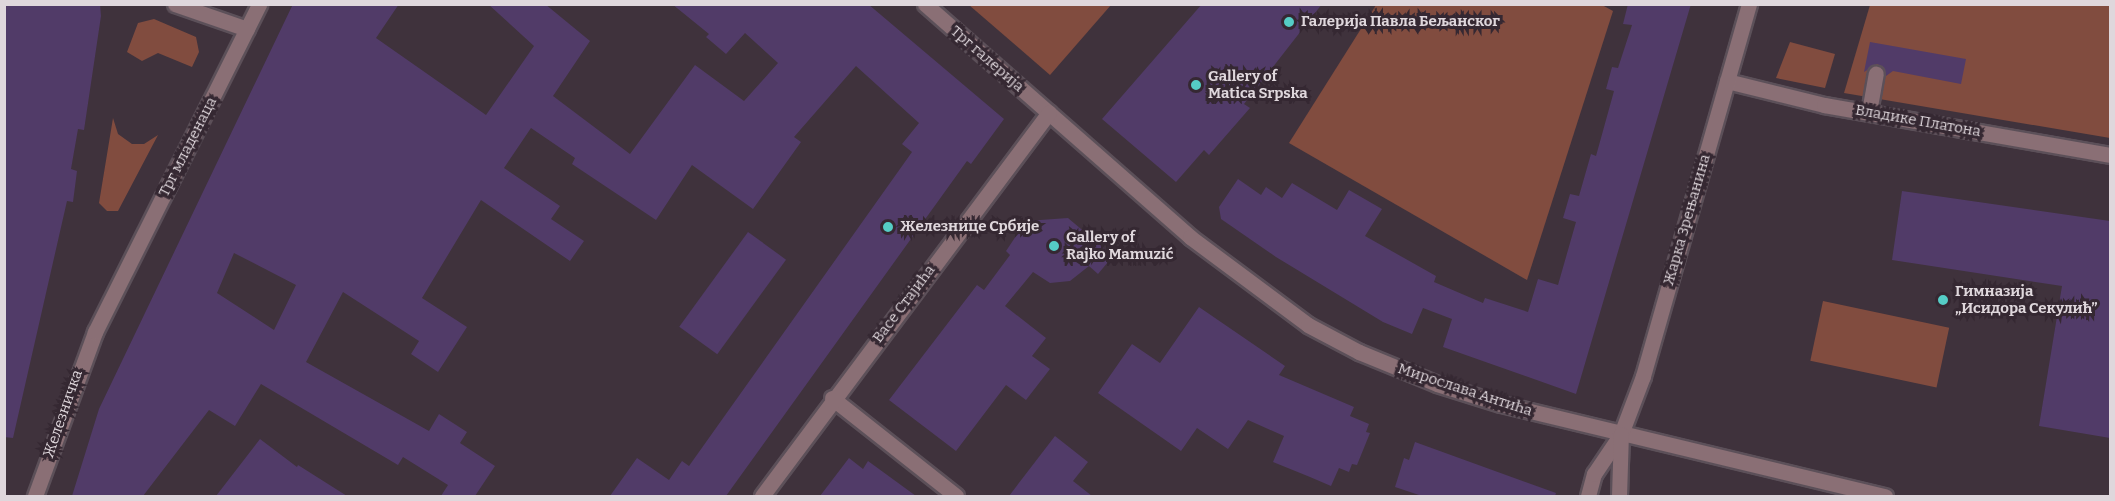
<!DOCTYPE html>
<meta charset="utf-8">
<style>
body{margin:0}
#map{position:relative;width:2115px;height:501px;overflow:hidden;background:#3f323c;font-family:Bitter,serif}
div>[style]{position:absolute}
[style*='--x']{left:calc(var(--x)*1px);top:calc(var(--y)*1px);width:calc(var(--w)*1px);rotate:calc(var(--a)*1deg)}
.green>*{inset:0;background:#814c3f;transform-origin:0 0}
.building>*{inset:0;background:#513b68;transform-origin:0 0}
.roads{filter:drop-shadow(2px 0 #5c5059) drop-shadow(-2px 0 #5c5059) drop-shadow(0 2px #5c5059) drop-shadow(0 -2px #5c5059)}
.minor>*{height:15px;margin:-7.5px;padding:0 7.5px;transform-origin:7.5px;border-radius:7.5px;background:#8a6f75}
.dots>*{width:16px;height:16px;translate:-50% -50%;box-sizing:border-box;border:3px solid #352832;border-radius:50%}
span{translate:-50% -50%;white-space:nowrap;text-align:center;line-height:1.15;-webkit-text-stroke:6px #352832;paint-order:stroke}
.poi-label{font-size:15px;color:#dfd7dc;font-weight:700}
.left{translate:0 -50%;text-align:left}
.street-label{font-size:15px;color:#dfd7dc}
.frame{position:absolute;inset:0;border:6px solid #dfd7dc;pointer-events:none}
</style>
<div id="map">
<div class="green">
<i style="clip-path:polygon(969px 5px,1111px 5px,1050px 75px)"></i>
<i style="clip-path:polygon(1602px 5px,1613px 11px,1527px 280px,1289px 143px,1376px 5px)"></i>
<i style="clip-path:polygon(1870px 5px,2110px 5px,2110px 138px,1844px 93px)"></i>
<i style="clip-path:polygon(154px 19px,196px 37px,199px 52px,192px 67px,158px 53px,142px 61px,127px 52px,138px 23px)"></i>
<i style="clip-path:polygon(1790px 42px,1835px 54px,1825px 88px,1776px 78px)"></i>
<i style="clip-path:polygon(113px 118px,118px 134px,132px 144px,144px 144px,158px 135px,118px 211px,107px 211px,99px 203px)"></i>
<i style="left:1823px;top:301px;width:129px;height:61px;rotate:12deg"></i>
</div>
<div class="building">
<i style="clip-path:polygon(4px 4px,100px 4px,101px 16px,84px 130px,78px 129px,71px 169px,77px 171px,73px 202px,67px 201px,13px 438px,4px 437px)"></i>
<i style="clip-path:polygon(evenodd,293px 4px,399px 4px,376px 38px,486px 115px,534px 46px,488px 4px,545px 4px,590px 41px,553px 96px,630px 154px,695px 65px,744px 101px,778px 63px,745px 33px,726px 54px,706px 37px,709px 34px,672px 4px,868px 4px,1004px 119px,971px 164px,967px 161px,726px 496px,610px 496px,637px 458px,669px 480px,682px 461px,689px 466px,912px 152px,902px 144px,919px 123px,856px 66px,794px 137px,801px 142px,753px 209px,692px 165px,656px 220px,572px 164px,575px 158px,531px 128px,504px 168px,560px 206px,551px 219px,584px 241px,570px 261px,481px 200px,422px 298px,467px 327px,438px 372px,411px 354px,419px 341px,343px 292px,306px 362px,429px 431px,439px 414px,467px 432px,460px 443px,495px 466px,475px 496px,441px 496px,448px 485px,403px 457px,398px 465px,261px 384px,235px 426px,209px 410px,143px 496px,72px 496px,99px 409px,293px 4px,234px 253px,296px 285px,274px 330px,217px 293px,234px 253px)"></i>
<i style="clip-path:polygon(1202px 4px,1322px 4px,1244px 104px,1250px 108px,1209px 155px,1204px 150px,1176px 182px,1102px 119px)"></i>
<i style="clip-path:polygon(1628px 4px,1691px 4px,1576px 394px,1443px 347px,1452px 319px,1423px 308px,1412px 334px,1383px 322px,1276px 257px,1221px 219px,1219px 207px,1238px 179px,1261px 195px,1266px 187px,1282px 198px,1292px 183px,1337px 210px,1349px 190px,1382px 209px,1365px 236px,1436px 276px,1434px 282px,1483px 303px,1485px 298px,1528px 312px,1538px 279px,1558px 285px,1576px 222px,1563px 218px,1570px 194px,1579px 196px,1591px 154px,1596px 156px,1614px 91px,1606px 89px,1612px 67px,1618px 68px,1632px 25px,1623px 24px)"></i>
<i style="clip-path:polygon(1870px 42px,1966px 59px,1961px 84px,1893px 71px,1886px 76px,1883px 67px,1877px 64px,1864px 72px)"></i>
<i style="clip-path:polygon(1902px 191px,2110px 221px,2110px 438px,2039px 426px,2062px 286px,1892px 260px)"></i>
<i style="clip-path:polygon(1068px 218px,1113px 256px,1098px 274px,1089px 266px,1070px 281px,1050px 283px,1033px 272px,1005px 306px,1046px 338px,1032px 356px,1050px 369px,1026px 400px,1006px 385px,956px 451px,889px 400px,977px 285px,984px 290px,1010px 255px,1006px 251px,1026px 221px)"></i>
<i style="left:748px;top:232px;width:47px;height:117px;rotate:36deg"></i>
<i style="clip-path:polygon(1199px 307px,1285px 366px,1279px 375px,1354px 407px,1350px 416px,1369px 424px,1366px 432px,1370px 433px,1357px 465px,1352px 464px,1349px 472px,1339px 468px,1331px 486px,1310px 477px,1273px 462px,1284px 436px,1248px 420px,1228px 449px,1197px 428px,1181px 451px,1098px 393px,1132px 344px,1160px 363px)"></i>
<i style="clip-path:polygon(1055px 436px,1088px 462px,1073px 481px,1092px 496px,1009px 496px)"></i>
<i style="clip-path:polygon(260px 439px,297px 467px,298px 465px,347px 496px,216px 496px)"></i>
<i style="clip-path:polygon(1415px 442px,1556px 493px,1555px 496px,1422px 496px,1395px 487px,1404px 458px,1409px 460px)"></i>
<i style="clip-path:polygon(849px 458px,863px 469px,868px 461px,916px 496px,820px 496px)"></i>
</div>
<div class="roads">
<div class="minor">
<i style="--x:175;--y:4;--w:76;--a:19.1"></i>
<i style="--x:925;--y:4;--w:353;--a:41.3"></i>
<i style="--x:1190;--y:237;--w:147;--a:36.7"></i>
<i style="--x:1308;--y:325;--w:58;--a:27.9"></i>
<i style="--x:1359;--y:352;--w:84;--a:22.3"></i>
<i style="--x:1437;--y:384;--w:67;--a:17.4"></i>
<i style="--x:1501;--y:404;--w:395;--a:13.5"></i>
<i style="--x:1727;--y:81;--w:100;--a:13.9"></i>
<i style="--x:1824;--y:105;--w:290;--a:9.9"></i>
<i style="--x:1869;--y:112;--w:39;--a:-80"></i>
<i style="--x:832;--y:398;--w:158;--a:38.3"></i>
<i style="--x:35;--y:496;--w:175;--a:-69.9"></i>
<i style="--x:95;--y:332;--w:367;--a:-63.4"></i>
<i style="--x:762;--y:496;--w:479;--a:-53.2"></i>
<i style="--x:1588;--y:496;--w:23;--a:-75"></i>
<i style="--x:1594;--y:474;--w:48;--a:-56"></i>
<i style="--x:1621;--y:434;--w:62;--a:-69.2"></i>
<i style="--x:1643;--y:376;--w:387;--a:-74.1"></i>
<i style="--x:1619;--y:496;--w:62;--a:-88.2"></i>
</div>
</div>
<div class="dots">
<i style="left:1289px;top:22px;background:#55cdc6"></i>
<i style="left:1196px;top:85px;background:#55cdc6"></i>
<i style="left:888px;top:227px;background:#55cdc6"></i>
<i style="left:1054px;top:246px;background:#55cdc6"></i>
<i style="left:1943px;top:300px;background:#55cdc6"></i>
</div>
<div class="poi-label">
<span class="left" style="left:1301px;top:22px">Галерија Павла Бељанског</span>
<span class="left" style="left:1208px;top:85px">Gallery of<br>Matica Srpska</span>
<span class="left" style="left:900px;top:227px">Железнице Србије</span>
<span class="left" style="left:1066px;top:246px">Gallery of<br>Rajko Mamuzić</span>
<span class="left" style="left:1955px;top:300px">Гимназија<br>„Исидора Секулић”</span>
</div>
<div class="street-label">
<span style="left:987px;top:59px;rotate:41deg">Трг галерија</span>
<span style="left:1918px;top:121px;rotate:10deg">Владике Платона</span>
<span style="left:188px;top:147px;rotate:-63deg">Трг младенаца</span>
<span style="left:1687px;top:220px;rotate:-74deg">Жарка Зрењанина</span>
<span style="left:904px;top:304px;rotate:-53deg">Васе Стајића</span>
<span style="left:1465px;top:390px;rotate:18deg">Мирослава Антића</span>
<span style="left:63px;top:414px;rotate:-71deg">Железничка</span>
</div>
<div class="frame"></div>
</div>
